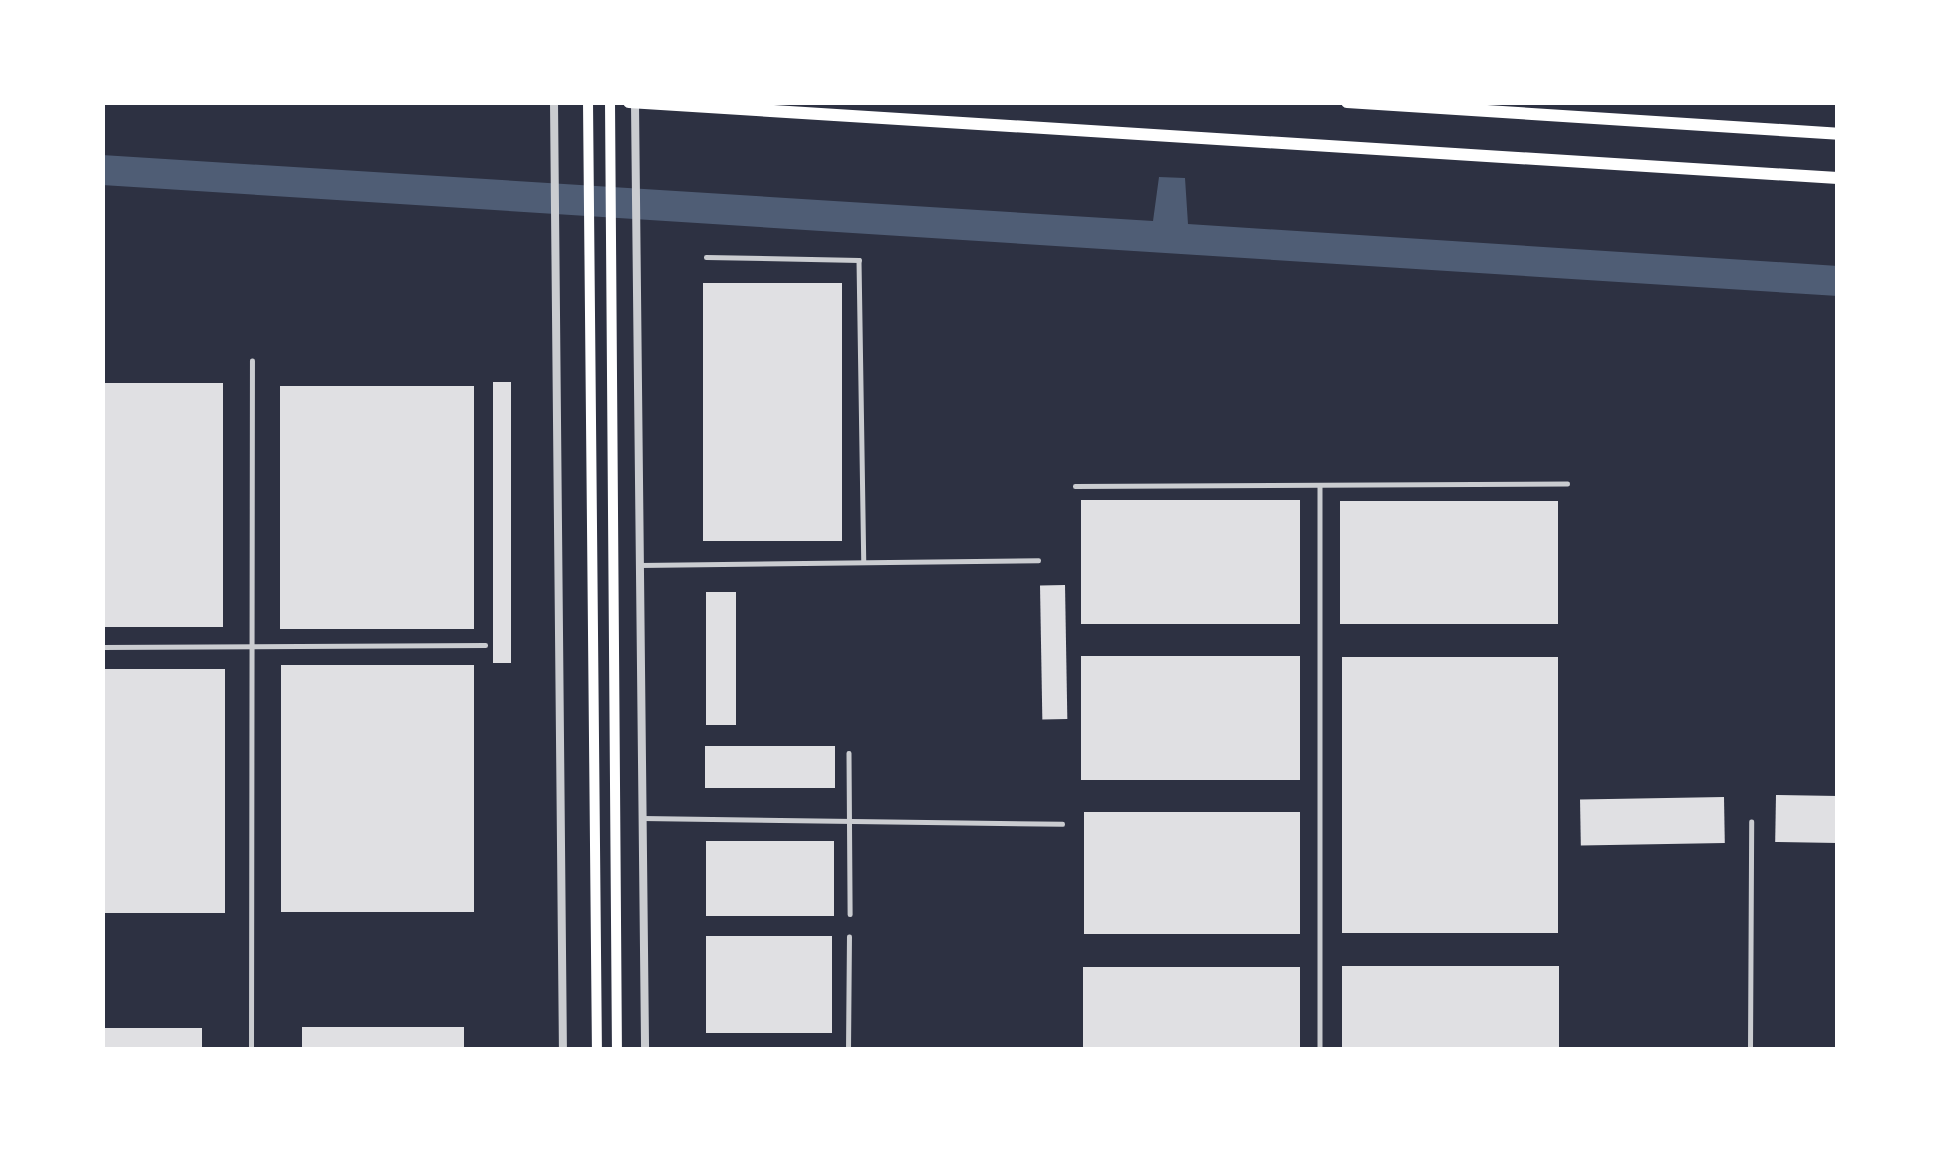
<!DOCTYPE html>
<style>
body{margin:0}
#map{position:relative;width:1940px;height:1152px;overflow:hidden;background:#2d3142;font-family:Manrope,sans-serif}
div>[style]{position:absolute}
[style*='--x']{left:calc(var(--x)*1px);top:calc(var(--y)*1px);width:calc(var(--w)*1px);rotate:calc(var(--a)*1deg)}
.water>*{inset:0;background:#4f5d75}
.building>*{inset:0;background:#e0e0e3;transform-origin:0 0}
.service>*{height:4.5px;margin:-2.25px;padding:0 2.25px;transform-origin:2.25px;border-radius:2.25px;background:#caccd0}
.minor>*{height:8px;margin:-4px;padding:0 4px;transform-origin:4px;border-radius:4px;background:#caccd0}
.secondary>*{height:10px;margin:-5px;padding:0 5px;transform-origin:5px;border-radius:5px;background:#fff}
.primary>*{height:12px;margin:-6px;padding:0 6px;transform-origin:6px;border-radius:6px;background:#fff}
span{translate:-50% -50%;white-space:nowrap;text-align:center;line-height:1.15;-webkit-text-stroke:9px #fff;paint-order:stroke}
.frame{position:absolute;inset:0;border:105px solid #fff;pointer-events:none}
</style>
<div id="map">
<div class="water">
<i style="clip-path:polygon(102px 155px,1153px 221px,1159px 177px,1185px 178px,1188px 224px,1838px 266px,1838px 296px,102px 185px)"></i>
</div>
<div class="building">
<i style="left:842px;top:283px;width:258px;height:139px;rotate:90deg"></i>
<i style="left:493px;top:382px;width:18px;height:281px"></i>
<i style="left:102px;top:383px;width:121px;height:244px"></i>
<i style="left:280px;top:386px;width:194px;height:243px"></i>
<i style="left:1300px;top:500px;width:124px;height:219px;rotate:90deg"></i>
<i style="left:1558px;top:501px;width:123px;height:218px;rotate:90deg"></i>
<i style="left:1065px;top:585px;width:134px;height:25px;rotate:89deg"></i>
<i style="left:706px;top:592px;width:30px;height:133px"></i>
<i style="left:1081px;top:656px;width:219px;height:124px"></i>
<i style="left:1558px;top:657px;width:276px;height:216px;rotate:90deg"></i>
<i style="left:281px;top:665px;width:193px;height:247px"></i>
<i style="left:102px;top:669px;width:123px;height:244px"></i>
<i style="left:705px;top:746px;width:130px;height:42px"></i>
<i style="left:1776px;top:795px;width:62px;height:47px;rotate:1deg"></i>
<i style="left:1724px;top:797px;width:46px;height:144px;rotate:89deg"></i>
<i style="left:1300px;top:812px;width:122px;height:216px;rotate:90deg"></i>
<i style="left:834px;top:841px;width:75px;height:128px;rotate:90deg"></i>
<i style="left:706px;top:936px;width:126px;height:97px"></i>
<i style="left:1342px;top:966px;width:217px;height:84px"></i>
<i style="left:1083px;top:967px;width:217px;height:83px"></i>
<i style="left:302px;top:1027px;width:162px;height:23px"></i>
<i style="left:102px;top:1028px;width:100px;height:22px"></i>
</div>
<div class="service">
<i style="--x:706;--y:257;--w:153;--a:1.1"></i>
<i style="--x:859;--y:260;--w:302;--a:89.1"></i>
<i style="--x:1320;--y:485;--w:565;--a:90"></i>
<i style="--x:1075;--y:486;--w:492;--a:-0.3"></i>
<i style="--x:640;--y:565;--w:398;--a:-0.7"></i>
<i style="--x:102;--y:647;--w:383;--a:-0.3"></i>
<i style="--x:849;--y:753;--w:161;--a:89.6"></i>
<i style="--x:643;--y:818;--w:419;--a:0.8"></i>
<i style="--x:251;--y:1050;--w:689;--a:-89.92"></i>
<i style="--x:848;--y:1050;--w:113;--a:-89.5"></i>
<i style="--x:1750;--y:1050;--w:228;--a:-89.7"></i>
</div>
<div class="minor">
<i style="--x:554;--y:102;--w:948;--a:89.46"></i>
<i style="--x:635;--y:104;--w:946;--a:89.39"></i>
</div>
<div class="secondary">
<i style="--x:588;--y:102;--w:948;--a:89.46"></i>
<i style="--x:610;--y:102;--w:948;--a:89.58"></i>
</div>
<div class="primary">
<i style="--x:629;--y:102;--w:1211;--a:3.6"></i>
<i style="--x:1347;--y:102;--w:492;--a:3.7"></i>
</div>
<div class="frame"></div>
</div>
